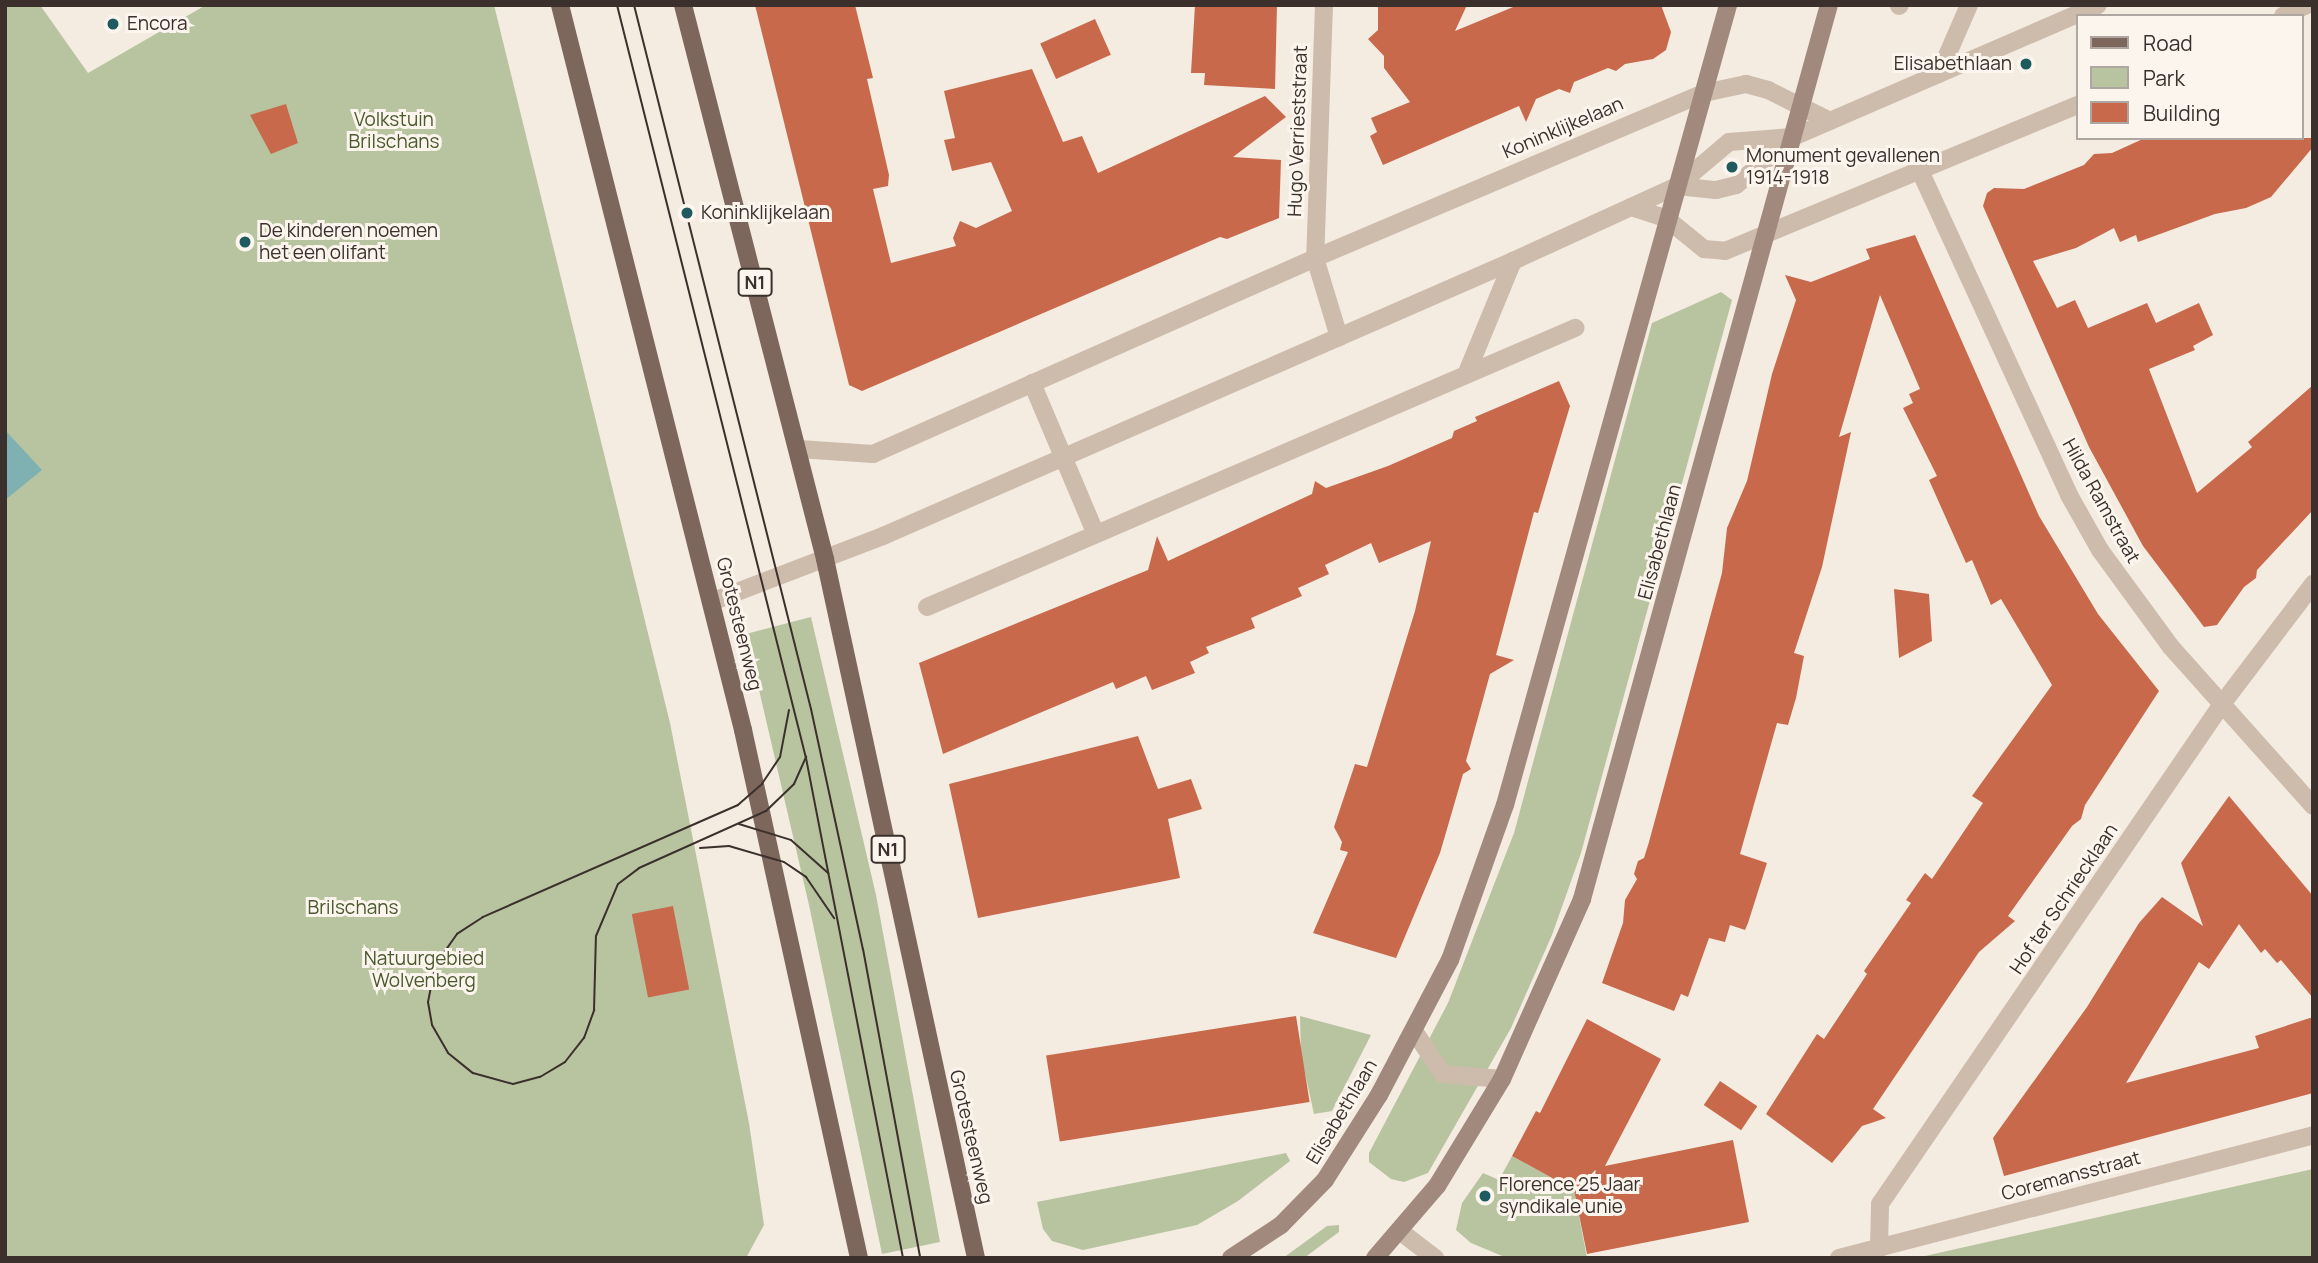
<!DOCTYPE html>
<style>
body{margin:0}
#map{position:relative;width:2318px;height:1263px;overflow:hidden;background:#f4ebe1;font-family:Manrope,sans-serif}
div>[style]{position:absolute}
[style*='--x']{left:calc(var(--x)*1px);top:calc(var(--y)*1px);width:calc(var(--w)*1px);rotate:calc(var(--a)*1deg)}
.green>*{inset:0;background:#b8c4a0}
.water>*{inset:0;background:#7fb0b2}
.building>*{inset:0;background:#c8694b;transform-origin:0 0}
.minor>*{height:18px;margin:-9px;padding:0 9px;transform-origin:9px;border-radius:9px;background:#cdbbac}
.secondary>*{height:18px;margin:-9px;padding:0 9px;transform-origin:9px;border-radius:9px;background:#a18a7d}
.primary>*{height:18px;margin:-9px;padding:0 9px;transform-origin:9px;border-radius:9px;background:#7d675c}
.tram>*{height:2px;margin:-1px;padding:0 1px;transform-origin:1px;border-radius:1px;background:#3b302b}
.dots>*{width:19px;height:19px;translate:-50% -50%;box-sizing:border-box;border:4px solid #fbf5ee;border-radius:50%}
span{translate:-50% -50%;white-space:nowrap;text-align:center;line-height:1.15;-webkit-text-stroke:6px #fbf5ee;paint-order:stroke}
.shield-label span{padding:2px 5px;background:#fbf5ee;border:2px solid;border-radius:5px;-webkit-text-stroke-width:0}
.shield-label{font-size:18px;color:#3b302b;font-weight:700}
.poi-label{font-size:19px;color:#3b302b}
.left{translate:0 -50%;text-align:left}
.right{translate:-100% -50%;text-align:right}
.park-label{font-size:19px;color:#4a5a2e}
.street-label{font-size:19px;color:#3b302b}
.frame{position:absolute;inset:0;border:7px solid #3b302b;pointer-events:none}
.legend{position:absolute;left:2076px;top:14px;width:228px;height:126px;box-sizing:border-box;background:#fbf5ee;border:2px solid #aea6a0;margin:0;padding:9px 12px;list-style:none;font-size:21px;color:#3b302b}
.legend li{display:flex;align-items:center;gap:14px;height:35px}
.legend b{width:35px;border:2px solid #aea6a0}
</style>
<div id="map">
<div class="green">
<i style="clip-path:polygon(5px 5px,40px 5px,88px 73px,206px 5px,494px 5px,670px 723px,749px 1123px,764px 1225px,746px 1258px,5px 1258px)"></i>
<i style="clip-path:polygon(1721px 292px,1732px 300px,1581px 853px,1552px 935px,1511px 1028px,1428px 1173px,1404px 1182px,1391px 1179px,1369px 1162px,1369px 1153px,1448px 1003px,1514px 833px,1652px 323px)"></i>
<i style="clip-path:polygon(811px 617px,876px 895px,940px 1242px,882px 1254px,809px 905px,746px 634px)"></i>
<i style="clip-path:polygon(1300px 1016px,1371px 1035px,1332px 1111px,1314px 1114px,1301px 1055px)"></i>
<i style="clip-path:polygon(1286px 1153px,1290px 1161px,1238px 1201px,1197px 1225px,1083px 1250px,1052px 1241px,1043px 1229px,1037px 1202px)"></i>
<i style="clip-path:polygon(1512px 1156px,1574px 1190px,1587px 1258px,1507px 1258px,1471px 1243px,1456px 1230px,1462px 1203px,1483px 1173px,1499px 1180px)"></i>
<i style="clip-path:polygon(2313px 1169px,2313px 1258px,1916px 1258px)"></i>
<i style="clip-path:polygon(1339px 1225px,1339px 1232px,1304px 1258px,1283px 1258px,1327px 1226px)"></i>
</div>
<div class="water">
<i style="clip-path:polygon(5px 430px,42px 470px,5px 500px)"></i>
</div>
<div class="building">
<i style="clip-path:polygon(755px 5px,855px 5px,873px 78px,867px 79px,889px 175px,888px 186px,873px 189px,891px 263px,956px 246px,953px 238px,960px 221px,976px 228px,1012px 211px,991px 162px,952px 171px,944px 140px,955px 138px,944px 91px,1032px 69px,1063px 142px,1082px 136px,1098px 173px,1265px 96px,1286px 117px,1233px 157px,1281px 160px,1279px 218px,1227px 239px,1220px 237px,862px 391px,849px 385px)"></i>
<i style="clip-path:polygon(1195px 5px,1277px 5px,1275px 89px,1204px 85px,1205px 73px,1191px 73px)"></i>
<i style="clip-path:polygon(1378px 5px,1467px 5px,1455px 31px,1518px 5px,1661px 5px,1671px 32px,1666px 50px,1653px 59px,1625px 64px,1616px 71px,1608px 68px,1574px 82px,1570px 93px,1559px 89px,1536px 99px,1526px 122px,1519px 106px,1383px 165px,1370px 136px,1377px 132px,1371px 118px,1410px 102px,1384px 68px,1384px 56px,1368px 39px,1378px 30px)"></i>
<i style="left:1095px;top:19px;width:39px;height:60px;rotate:66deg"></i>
<i style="clip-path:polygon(286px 104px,298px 143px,271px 154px,250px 115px)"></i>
<i style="clip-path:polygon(2145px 138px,2313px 138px,2313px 147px,2271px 197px,2246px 208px,2215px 214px,2138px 242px,2136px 235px,2120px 242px,2114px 228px,2076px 248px,2033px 261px,2057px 308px,2075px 300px,2088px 328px,2147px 303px,2156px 323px,2199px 303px,2213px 335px,2193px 346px,2195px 350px,2149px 369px,2197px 493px,2252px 447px,2248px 442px,2313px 385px,2313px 510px,2257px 570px,2256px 578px,2244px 587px,2217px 625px,2204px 627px,2143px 546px,2089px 447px,1983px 206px,1987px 193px,1994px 188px,2024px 189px,2084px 165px,2094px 154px,2112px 153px)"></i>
<i style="clip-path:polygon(1915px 235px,2039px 516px,2098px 614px,2159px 691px,2085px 805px,2081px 819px,2072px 826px,2008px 916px,2015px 921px,1979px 952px,1873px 1109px,1886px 1118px,1862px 1126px,1832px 1163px,1766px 1114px,1817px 1034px,1824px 1039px,1867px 974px,1864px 971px,1911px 903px,1906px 900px,1925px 873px,1932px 879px,1983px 803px,1972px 796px,2052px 685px,2001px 599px,1991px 605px,1972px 560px,1966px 563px,1929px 480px,1937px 476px,1903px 408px,1913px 403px,1909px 394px,1920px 389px,1880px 295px,1839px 437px,1851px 432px,1822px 567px,1794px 653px,1804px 656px,1796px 698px,1788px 725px,1777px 723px,1740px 854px,1767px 863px,1748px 923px,1745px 930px,1730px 925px,1725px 942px,1709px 938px,1688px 997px,1681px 994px,1674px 1011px,1602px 983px,1623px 923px,1625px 900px,1637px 879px,1634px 874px,1638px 861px,1644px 858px,1649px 842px,1722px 573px,1727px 528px,1747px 481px,1772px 374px,1796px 300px,1785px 275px,1811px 282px,1870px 259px,1866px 249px)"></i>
<i style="clip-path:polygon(1559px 381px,1570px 406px,1538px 513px,1534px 512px,1496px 655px,1514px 660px,1490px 674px,1466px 761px,1471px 769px,1463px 774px,1440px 853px,1396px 958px,1313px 933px,1348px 852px,1340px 850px,1342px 842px,1334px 827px,1355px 764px,1367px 767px,1415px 611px,1431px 541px,1379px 563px,1371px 543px,1325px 565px,1329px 574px,1298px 588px,1302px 596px,1251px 618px,1255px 628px,1206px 647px,1209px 653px,1190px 662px,1195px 673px,1152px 690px,1146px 676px,1116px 689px,1113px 682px,943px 754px,919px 663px,1148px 570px,1157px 536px,1168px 561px,1312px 494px,1315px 481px,1326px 488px,1388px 466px,1452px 438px,1454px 431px,1477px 421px,1475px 417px)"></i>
<i style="clip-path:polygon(1894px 589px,1929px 594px,1932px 641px,1899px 658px)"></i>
<i style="clip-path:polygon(1138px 736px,1158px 789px,1191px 779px,1202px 809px,1168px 819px,1180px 878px,978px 918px,949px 784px)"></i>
<i style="clip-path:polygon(2229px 796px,2313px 896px,2313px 998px,2281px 960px,2277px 963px,2265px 949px,2261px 953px,2239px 924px,2209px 969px,2199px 962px,2126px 1083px,2259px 1048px,2255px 1036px,2313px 1017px,2313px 1093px,2004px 1176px,1993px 1138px,2087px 1007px,2139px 923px,2162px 897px,2203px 926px,2181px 863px)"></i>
<i style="left:673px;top:906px;width:85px;height:42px;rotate:79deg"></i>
<i style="left:1296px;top:1016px;width:87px;height:253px;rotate:81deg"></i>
<i style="clip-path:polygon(1587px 1019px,1661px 1059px,1605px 1166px,1733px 1140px,1749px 1222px,1587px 1254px,1574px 1190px,1512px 1156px,1536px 1111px,1540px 1113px)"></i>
<i style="left:1720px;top:1081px;width:45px;height:29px;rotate:34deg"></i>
</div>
<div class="minor">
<i style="--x:1324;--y:5;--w:253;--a:92"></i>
<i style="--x:1315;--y:258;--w:83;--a:73.1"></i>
<i style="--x:1899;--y:6;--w:1;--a:-45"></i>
<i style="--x:2283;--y:16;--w:26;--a:-25"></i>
<i style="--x:1939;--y:74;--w:75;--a:-66.5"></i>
<i style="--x:1921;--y:173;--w:354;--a:65.3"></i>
<i style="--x:2069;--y:495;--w:63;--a:60.6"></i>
<i style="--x:2100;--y:550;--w:120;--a:53.8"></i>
<i style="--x:2171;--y:647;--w:213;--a:48.2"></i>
<i style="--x:1677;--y:186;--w:39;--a:6"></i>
<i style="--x:1716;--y:190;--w:21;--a:-14"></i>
<i style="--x:1736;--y:185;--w:75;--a:-40.1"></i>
<i style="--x:1631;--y:207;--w:38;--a:18"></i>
<i style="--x:1667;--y:219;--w:48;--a:39"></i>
<i style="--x:1704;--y:249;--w:21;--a:5"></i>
<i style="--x:1725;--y:251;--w:382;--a:-22.5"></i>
<i style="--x:1468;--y:370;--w:118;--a:-67.6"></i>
<i style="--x:1032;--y:383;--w:162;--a:67.1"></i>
<i style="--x:799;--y:449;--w:74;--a:3.9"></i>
<i style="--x:873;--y:454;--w:484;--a:-23.9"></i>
<i style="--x:1315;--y:258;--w:423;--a:-23"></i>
<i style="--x:1704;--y:93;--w:43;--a:-12.1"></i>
<i style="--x:1746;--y:84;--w:23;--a:15"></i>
<i style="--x:1768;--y:90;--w:69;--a:26.6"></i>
<i style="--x:711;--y:602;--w:184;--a:-21"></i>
<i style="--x:883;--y:536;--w:687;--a:-23.58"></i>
<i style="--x:1513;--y:261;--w:180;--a:-24.6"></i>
<i style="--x:1677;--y:186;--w:68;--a:-40.2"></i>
<i style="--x:1729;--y:142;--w:64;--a:-4.5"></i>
<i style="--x:1793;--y:137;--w:332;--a:-23.4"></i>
<i style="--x:927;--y:607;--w:706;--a:-23.29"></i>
<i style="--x:1414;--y:1031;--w:52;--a:56"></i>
<i style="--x:1443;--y:1074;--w:59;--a:4.8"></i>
<i style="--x:1401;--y:1232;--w:43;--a:37.4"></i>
<i style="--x:1879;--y:1249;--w:45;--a:-88.7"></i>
<i style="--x:1880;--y:1204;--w:606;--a:-55.63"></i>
<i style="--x:2222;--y:704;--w:151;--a:-52.8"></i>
<i style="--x:1839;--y:1258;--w:490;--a:-14.5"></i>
</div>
<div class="secondary">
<i style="--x:1231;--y:1258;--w:60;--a:-33.4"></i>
<i style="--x:1281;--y:1225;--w:63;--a:-45.6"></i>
<i style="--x:1325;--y:1180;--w:101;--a:-57.6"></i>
<i style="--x:1379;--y:1095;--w:153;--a:-62.3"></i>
<i style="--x:1450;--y:960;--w:164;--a:-70.5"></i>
<i style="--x:1505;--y:805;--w:830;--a:-74.42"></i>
<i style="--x:1375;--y:1258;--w:95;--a:-49.3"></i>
<i style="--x:1437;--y:1186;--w:125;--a:-58.7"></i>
<i style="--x:1502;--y:1079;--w:197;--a:-66"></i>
<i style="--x:1582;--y:899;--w:927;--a:-74.56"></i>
</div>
<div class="primary">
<i style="--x:560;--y:5;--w:748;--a:75.83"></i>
<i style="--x:743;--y:730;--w:541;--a:77.61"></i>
<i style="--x:683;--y:5;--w:572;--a:75.62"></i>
<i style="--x:825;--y:559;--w:715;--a:77.81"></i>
</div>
<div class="tram">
<i style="--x:617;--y:5;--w:776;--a:75.91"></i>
<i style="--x:806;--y:758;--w:509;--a:79.02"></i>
<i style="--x:634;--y:5;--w:726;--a:75.89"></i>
<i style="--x:811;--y:709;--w:246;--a:77.8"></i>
<i style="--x:863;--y:949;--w:314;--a:79.5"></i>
<i style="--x:789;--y:710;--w:48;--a:100.8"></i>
<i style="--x:780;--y:757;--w:32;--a:124"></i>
<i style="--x:762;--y:784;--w:32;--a:139"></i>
<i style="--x:738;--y:805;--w:279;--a:156.3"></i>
<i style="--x:483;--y:917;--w:31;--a:147"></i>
<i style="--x:457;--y:934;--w:39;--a:125"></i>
<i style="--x:435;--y:966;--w:37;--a:101"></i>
<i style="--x:428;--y:1002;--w:23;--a:80"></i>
<i style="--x:432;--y:1025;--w:32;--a:60"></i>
<i style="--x:448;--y:1053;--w:32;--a:39"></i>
<i style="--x:473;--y:1073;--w:41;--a:15.4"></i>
<i style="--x:513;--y:1084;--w:28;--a:-15"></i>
<i style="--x:540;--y:1077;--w:29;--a:-31"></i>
<i style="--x:565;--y:1062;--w:31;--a:-52"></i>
<i style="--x:584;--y:1038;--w:30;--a:-70"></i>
<i style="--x:594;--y:1010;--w:74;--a:-88.5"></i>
<i style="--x:596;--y:936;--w:56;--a:-67.1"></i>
<i style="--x:618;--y:884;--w:26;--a:-37"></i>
<i style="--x:639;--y:868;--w:139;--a:-24.2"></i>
<i style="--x:766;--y:811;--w:39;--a:-44"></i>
<i style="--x:794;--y:784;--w:30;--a:-66"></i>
<i style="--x:739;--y:824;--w:54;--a:17.1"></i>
<i style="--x:791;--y:840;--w:50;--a:41.7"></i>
<i style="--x:700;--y:848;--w:29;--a:-4"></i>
<i style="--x:729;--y:846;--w:57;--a:16.2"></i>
<i style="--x:784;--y:862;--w:27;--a:34"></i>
<i style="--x:806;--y:877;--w:50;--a:55.7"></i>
</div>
<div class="dots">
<i style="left:113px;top:24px;background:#1f5a5e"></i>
<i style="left:2026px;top:64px;background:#1f5a5e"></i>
<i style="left:1732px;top:167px;background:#1f5a5e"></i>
<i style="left:687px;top:213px;background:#1f5a5e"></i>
<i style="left:245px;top:242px;background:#1f5a5e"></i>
<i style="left:1485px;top:1196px;background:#1f5a5e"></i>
</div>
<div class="shield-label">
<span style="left:755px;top:282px">N1</span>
<span style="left:888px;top:849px">N1</span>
</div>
<div class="poi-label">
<span class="left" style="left:127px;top:24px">Encora</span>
<span class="right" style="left:2012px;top:64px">Elisabethlaan</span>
<span class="left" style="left:1746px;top:167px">Monument gevallenen<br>1914-1918</span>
<span class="left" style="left:701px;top:213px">Koninklijkelaan</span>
<span class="left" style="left:259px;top:242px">De kinderen noemen<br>het een olifant</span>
<span class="left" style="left:1499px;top:1196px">Florence 25 Jaar<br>syndikale unie</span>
</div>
<div class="park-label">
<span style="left:394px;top:131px">Volkstuin<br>Brilschans</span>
<span style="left:353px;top:908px">Brilschans</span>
<span style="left:424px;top:970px">Natuurgebied<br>Wolvenberg</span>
</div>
<div class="street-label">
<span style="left:1563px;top:128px;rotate:-23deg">Koninklijkelaan</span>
<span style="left:1298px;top:131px;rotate:-88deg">Hugo Verrieststraat</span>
<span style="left:2101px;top:501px;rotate:61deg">Hilda Ramstraat</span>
<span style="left:1660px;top:542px;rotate:-75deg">Elisabethlaan</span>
<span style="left:739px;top:624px;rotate:76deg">Grotesteenweg</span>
<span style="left:2064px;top:899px;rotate:-56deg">Hof ter Schriecklaan</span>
<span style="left:1342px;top:1112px;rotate:-59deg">Elisabethlaan</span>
<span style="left:971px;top:1137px;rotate:77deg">Grotesteenweg</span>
<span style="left:2071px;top:1176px;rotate:-15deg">Coremansstraat</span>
</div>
<div class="frame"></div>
<ul class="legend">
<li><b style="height:9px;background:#7d675c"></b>Road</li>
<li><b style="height:19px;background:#b8c4a0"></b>Park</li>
<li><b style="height:19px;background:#c8694b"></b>Building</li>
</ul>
</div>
